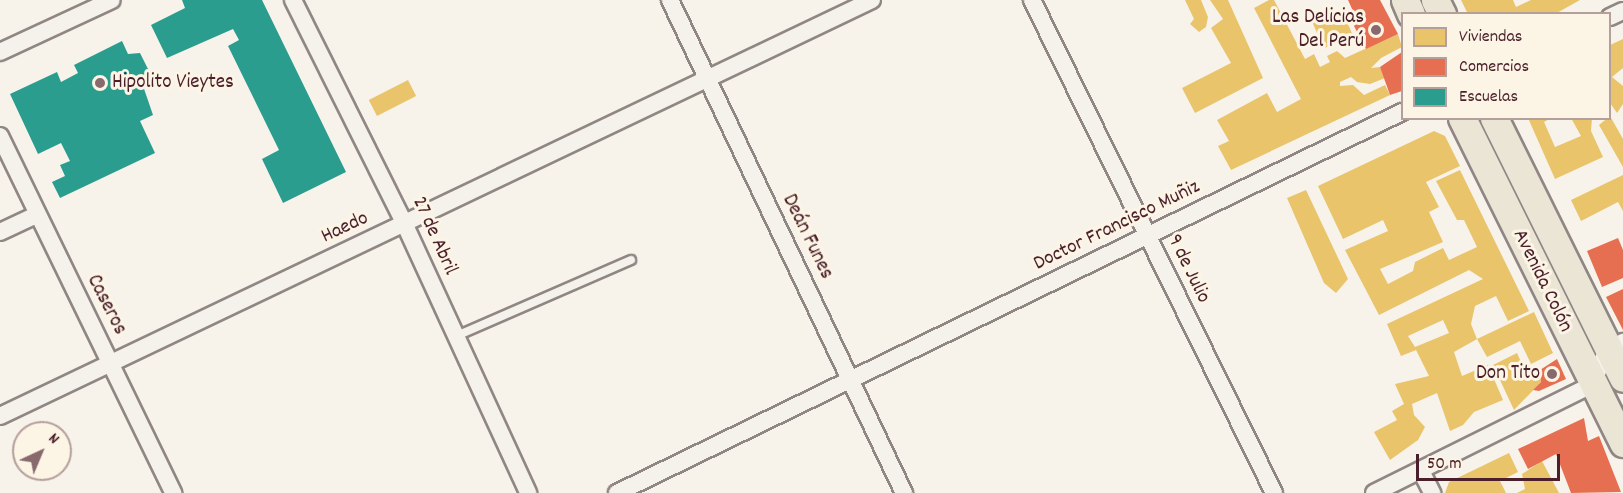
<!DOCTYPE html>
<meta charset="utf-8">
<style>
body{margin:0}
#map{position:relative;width:1623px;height:493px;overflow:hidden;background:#f7f3ea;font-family:Dekko,sans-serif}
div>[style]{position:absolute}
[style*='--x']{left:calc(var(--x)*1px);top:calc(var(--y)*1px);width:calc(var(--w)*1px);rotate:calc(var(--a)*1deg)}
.homes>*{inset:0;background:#e9c46a;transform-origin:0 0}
.shops>*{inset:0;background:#e76f51}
.schools>*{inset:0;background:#2a9d8f}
.roads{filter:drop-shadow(2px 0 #908684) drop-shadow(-2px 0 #908684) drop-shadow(0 2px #908684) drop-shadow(0 -2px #908684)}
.lane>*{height:8px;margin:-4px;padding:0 4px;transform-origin:4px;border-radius:4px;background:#f5f2ec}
.street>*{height:16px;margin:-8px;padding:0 8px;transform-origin:8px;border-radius:8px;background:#f5f2ec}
.primary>*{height:27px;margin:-13.5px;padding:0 13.5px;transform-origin:13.5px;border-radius:13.5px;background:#eae5d5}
.dots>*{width:16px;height:16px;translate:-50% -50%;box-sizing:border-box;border:3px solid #fcf5e5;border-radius:50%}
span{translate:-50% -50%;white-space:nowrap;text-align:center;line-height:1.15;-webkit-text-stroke:6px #fcf5e5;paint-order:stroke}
.poi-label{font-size:21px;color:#4a1f2b}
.right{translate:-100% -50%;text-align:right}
.left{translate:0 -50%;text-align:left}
.street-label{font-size:21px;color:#4a1f2b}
.legend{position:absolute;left:1401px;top:12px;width:210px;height:108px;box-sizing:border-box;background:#fcf5e5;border:2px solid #b59f9b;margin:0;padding:8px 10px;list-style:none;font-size:18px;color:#4a1f2b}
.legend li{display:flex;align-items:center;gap:12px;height:30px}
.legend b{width:30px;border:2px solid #b59f9b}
.north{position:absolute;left:12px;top:421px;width:60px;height:60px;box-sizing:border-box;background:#fcf5e5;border:2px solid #b59f9b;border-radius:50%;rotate:44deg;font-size:16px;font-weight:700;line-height:24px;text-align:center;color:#4a1f2b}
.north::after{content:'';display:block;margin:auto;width:21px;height:27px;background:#87696e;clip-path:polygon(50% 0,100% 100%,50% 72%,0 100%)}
.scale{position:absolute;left:1416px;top:454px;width:144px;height:27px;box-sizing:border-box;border:3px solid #4a1f2b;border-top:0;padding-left:8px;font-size:18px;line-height:21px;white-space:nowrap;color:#4a1f2b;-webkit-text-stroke:4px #fcf5e5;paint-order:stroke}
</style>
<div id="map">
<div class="homes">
<i style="clip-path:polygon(1185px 0,1201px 0,1208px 17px,1206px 27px,1199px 32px,1190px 24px,1194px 19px)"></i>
<i style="clip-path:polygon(1210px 0,1228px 0,1263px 78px,1195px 113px,1182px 88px,1231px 63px,1211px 28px,1223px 19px)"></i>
<i style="clip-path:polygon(1269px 0,1274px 0,1305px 59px,1314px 54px,1320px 67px,1330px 62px,1327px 56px,1337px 51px,1345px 58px,1398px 34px,1402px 47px,1381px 58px,1371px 68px,1380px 67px,1385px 78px,1370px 84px,1357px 82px,1351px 77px,1340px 82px,1340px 86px,1353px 85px,1364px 95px,1385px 85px,1390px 95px,1231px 170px,1218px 146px,1229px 141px,1217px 120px,1267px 93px,1277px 112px,1301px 99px,1254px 8px)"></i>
<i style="clip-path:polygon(1461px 0,1513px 0,1516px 7px,1531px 0,1580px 0,1555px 14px,1468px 14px)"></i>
<i style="left:1342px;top:10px;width:28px;height:32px;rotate:67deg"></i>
<i style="clip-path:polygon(1623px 39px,1623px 68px,1612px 77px,1623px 86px,1623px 104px,1617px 113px,1610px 103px,1610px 45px)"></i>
<i style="left:408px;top:80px;width:18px;height:44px;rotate:63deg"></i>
<i style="clip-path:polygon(1610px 116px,1623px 139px,1623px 167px,1599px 125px)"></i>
<i style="clip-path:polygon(1528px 118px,1551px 118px,1544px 122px,1555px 147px,1581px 136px,1571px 118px,1592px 118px,1591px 131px,1603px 157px,1555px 179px)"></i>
<i style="clip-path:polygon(evenodd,1434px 131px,1445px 136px,1460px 166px,1426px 182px,1439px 207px,1429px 212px,1443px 242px,1380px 269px,1388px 284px,1413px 271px,1415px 262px,1443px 248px,1449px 260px,1477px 247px,1464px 220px,1457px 220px,1436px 181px,1460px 170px,1529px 311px,1508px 321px,1496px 296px,1475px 306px,1471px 324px,1477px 339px,1454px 352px,1462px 376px,1488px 365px,1503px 400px,1474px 412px,1463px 425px,1450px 431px,1437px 393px,1412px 404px,1414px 415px,1425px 427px,1418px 440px,1390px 460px,1374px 432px,1397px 420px,1392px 411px,1404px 404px,1395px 384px,1429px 376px,1416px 350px,1401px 356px,1387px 324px,1483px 279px,1469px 270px,1379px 315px,1345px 250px,1388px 231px,1383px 220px,1343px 239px,1318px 186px,1434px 131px,1443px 320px,1449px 333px,1415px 347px,1408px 336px,1443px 320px)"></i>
<i style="clip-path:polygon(1623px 175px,1623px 211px,1618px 202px,1581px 221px,1571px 200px)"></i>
<i style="clip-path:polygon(1306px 190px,1348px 279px,1336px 293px,1324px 283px,1287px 198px)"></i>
<i style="clip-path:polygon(1534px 312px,1553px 353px,1531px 364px,1520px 341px,1487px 357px,1477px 339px)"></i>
<i style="clip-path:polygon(1517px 353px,1525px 371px,1540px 370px,1541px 382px,1514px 410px,1493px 365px)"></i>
<i style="clip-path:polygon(1509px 453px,1518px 472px,1500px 481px,1506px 493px,1445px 493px,1449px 482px)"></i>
<i style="clip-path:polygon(1542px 461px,1559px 493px,1517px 493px,1525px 489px,1522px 474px)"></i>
</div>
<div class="shops">
<i style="clip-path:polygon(1348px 0,1380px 0,1398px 34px,1366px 49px,1354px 26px,1358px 22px)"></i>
<i style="clip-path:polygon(1402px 52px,1402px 91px,1390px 95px,1380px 67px)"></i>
<i style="clip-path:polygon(1618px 238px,1623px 250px,1623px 278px,1602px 287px,1587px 251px)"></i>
<i style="clip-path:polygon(1623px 289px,1623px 330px,1606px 297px)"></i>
<i style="clip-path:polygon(1557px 359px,1566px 379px,1539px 391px,1533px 390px,1541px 382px,1540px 370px)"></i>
<i style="clip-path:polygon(1584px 418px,1588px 441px,1599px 436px,1621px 492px,1571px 493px,1556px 454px,1528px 469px,1518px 449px)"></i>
</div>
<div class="schools">
<i style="clip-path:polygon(182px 0,262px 0,346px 172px,283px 203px,262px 159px,279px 150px,228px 46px,239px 40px,233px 29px,167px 58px,151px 25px,185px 8px)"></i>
<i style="clip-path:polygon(122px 41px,128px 54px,140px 53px,151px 75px,141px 80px,153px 115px,140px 121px,155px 153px,60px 198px,52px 182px,65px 176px,60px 165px,70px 161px,61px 143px,38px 154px,10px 94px,57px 72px,61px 82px,78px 73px,74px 65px)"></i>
</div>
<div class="roads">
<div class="lane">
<i style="--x:454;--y:337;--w:193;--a:-23.5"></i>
</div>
<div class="street">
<i style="--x:293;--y:0;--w:251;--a:63.5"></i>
<i style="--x:405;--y:225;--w:295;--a:65.3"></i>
<i style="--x:670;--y:0;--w:546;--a:64.61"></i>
<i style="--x:1032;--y:0;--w:549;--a:63.85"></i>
<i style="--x:1610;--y:17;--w:14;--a:-25"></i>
<i style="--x:0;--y:52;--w:123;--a:-24.9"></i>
<i style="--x:0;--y:136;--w:397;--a:64.1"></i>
<i style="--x:0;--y:232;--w:40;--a:-25"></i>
<i style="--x:0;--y:416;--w:966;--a:-25.5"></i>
<i style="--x:1421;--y:471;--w:25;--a:63"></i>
<i style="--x:617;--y:493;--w:873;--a:-25.89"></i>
<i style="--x:1374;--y:493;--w:243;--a:-26.4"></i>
<i style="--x:1592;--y:385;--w:38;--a:-67"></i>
<i style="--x:1607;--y:350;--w:18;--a:-27"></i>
</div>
<div class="primary">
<i style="--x:1405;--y:0;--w:15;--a:67"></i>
<i style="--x:1435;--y:0;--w:16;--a:63"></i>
<i style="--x:1462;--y:118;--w:363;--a:63.6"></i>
<i style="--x:1494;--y:118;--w:290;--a:63.6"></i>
</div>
</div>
<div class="dots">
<i style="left:1376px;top:30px;background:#87696e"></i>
<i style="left:100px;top:83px;background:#87696e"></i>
<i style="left:1552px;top:374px;background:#87696e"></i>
</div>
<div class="poi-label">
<span class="right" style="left:1364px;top:30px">Las Delicias<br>Del Perú</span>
<span class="left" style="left:112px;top:83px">Hipolito Vieytes</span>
<span class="right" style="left:1540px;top:374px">Don Tito</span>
</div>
<div class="street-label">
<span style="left:1117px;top:226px;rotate:-26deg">Doctor Francisco Muñiz</span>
<span style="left:345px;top:228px;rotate:-25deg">Haedo</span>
<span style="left:434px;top:236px;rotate:66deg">27 de Abril</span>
<span style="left:807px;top:237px;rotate:64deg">Deán Funes</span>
<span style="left:1188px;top:269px;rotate:64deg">9 de Julio</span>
<span style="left:1542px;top:281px;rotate:64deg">Avenida Colón</span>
<span style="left:106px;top:305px;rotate:63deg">Caseros</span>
</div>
<ul class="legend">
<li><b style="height:16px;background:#e9c46a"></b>Viviendas</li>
<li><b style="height:16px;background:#e76f51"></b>Comercios</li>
<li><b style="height:16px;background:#2a9d8f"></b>Escuelas</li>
</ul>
<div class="north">N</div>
<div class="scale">50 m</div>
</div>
